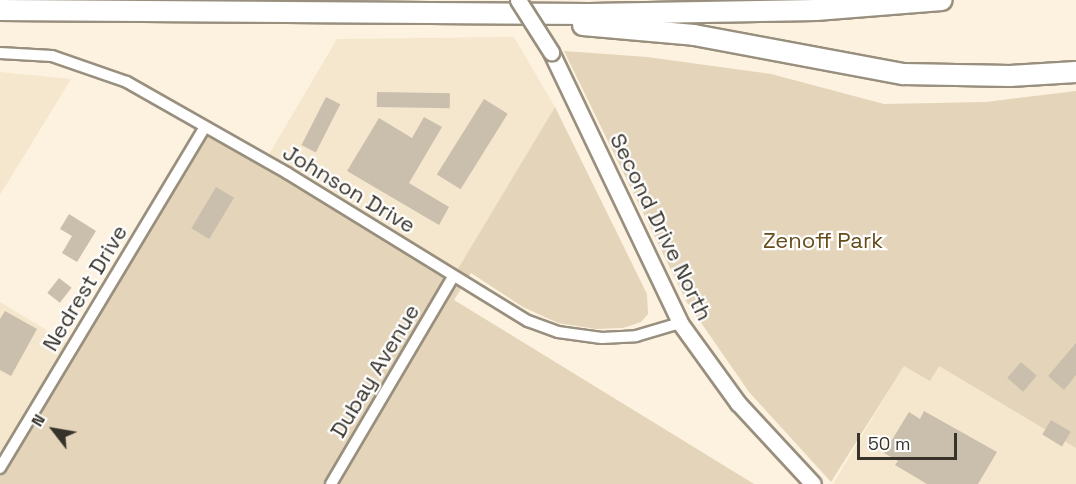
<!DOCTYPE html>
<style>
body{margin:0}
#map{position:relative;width:1076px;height:484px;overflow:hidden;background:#fcf2df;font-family:"Space Grotesk",sans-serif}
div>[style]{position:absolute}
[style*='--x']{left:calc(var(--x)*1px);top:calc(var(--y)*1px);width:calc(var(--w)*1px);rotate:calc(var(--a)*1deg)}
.built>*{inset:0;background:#f5e7cd}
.green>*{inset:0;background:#e4d4b9}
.building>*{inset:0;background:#cabfad;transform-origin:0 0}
.roads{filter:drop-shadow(2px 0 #998f7e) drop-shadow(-2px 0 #998f7e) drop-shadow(0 2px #998f7e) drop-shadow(0 -2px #998f7e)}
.street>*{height:10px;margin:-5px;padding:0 5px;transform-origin:5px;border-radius:5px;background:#fff}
.secondary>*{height:15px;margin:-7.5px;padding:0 7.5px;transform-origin:7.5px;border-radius:7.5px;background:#fff}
.highway>*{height:20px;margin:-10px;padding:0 10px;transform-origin:10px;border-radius:10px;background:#fff}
.bridges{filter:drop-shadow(2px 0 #998f7e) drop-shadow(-2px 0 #998f7e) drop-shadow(0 2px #998f7e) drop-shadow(0 -2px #998f7e)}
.secondary-bridge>*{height:15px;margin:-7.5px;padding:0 7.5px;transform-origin:7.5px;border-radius:7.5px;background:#fff}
span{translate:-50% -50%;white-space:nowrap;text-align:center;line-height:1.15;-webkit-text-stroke:4.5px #fff;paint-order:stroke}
.street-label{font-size:22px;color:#37332b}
.park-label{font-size:22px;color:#654c18}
.north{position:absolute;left:24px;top:400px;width:60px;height:60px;-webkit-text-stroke:4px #fff;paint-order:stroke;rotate:301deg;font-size:16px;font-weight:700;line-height:24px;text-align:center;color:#37332b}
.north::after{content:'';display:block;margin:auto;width:21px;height:27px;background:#37332b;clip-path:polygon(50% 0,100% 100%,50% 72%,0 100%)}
.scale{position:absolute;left:857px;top:433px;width:100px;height:27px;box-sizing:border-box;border:3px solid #37332b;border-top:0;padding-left:8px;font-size:18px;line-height:21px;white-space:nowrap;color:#37332b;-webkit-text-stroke:4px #fff;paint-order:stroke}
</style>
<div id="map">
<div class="built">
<i style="clip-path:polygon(514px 37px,555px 107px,453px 277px,265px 161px,337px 39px)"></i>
<i style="clip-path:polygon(0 72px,71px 79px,0 195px)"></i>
<i style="clip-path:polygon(0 302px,73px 346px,8px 455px,0 450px)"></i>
<i style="clip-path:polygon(904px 365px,939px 366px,1076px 448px,1076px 484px,833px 484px)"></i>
</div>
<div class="green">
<i style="clip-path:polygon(564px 51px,647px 57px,771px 74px,884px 104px,986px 102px,1076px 91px,1076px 448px,939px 366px,930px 381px,904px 366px,831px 482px,749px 392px,686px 301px)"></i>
<i style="clip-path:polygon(555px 107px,647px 294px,648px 314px,641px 322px,623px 328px,596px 329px,558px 323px,523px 307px,471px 273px,454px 300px,754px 484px,0 484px,0 466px,204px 128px,453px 277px)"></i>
</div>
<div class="building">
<i style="left:377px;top:92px;width:73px;height:15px;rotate:1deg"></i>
<i style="left:326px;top:97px;width:16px;height:54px;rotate:27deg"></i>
<i style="left:484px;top:99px;width:28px;height:89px;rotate:32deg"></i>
<i style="clip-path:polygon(424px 117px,442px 127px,409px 183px,449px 207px,439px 225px,347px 171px,379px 118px,412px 138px)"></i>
<i style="left:216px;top:187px;width:21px;height:48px;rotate:31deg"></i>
<i style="clip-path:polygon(69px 214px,96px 231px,77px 262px,62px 253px,72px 236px,60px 229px)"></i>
<i style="left:59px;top:278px;width:16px;height:19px;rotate:38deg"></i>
<i style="clip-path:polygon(5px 311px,37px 329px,11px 376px,0 370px,0 319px)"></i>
<i style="clip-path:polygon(1076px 343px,1076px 375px,1064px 390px,1048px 376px)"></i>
<i style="left:1021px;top:362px;width:21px;height:21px;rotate:41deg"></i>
<i style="clip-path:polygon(924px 411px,997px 452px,978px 484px,927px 484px,895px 465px,898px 461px,884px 453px,909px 412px,920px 419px)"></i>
<i style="left:1051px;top:420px;width:23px;height:17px;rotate:31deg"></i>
</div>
<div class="roads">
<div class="street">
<i style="--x:0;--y:53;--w:52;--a:3.3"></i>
<i style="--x:52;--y:56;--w:79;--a:19.1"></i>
<i style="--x:127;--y:82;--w:184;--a:29.6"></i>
<i style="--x:287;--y:173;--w:283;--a:31.6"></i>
<i style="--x:528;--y:321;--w:32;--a:20"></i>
<i style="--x:558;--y:332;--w:44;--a:7.8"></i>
<i style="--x:602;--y:338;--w:34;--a:-3"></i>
<i style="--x:636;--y:336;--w:46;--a:-16.5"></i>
<i style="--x:0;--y:468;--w:397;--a:-59"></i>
<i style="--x:331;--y:484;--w:240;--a:-59.5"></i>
</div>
<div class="secondary">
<i style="--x:551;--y:52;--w:300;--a:64.5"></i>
<i style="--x:680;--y:323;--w:99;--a:54.1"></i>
<i style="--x:738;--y:403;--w:110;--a:47.2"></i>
</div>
<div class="highway">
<i style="--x:0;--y:10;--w:590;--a:0.39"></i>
<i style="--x:590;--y:14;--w:226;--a:-1"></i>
<i style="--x:816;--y:10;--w:126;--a:-4.5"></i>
<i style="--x:583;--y:25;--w:111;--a:5.1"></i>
<i style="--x:694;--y:35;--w:213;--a:10.6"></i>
<i style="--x:903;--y:74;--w:107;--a:1.1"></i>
<i style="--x:1010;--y:76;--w:66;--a:-3.5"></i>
</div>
</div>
<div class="bridges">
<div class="secondary-bridge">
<i style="--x:518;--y:0;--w:62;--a:57.6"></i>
</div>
</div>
<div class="street-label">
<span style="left:349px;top:189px;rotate:31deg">Johnson Drive</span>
<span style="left:661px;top:227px;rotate:64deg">Second Drive North</span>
<span style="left:85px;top:288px;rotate:-59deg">Nedrest Drive</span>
<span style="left:375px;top:371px;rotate:-59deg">Dubay Avenue</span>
</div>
<div class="park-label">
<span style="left:823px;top:241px">Zenoff Park</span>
</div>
<div class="north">N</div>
<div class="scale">50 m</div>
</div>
